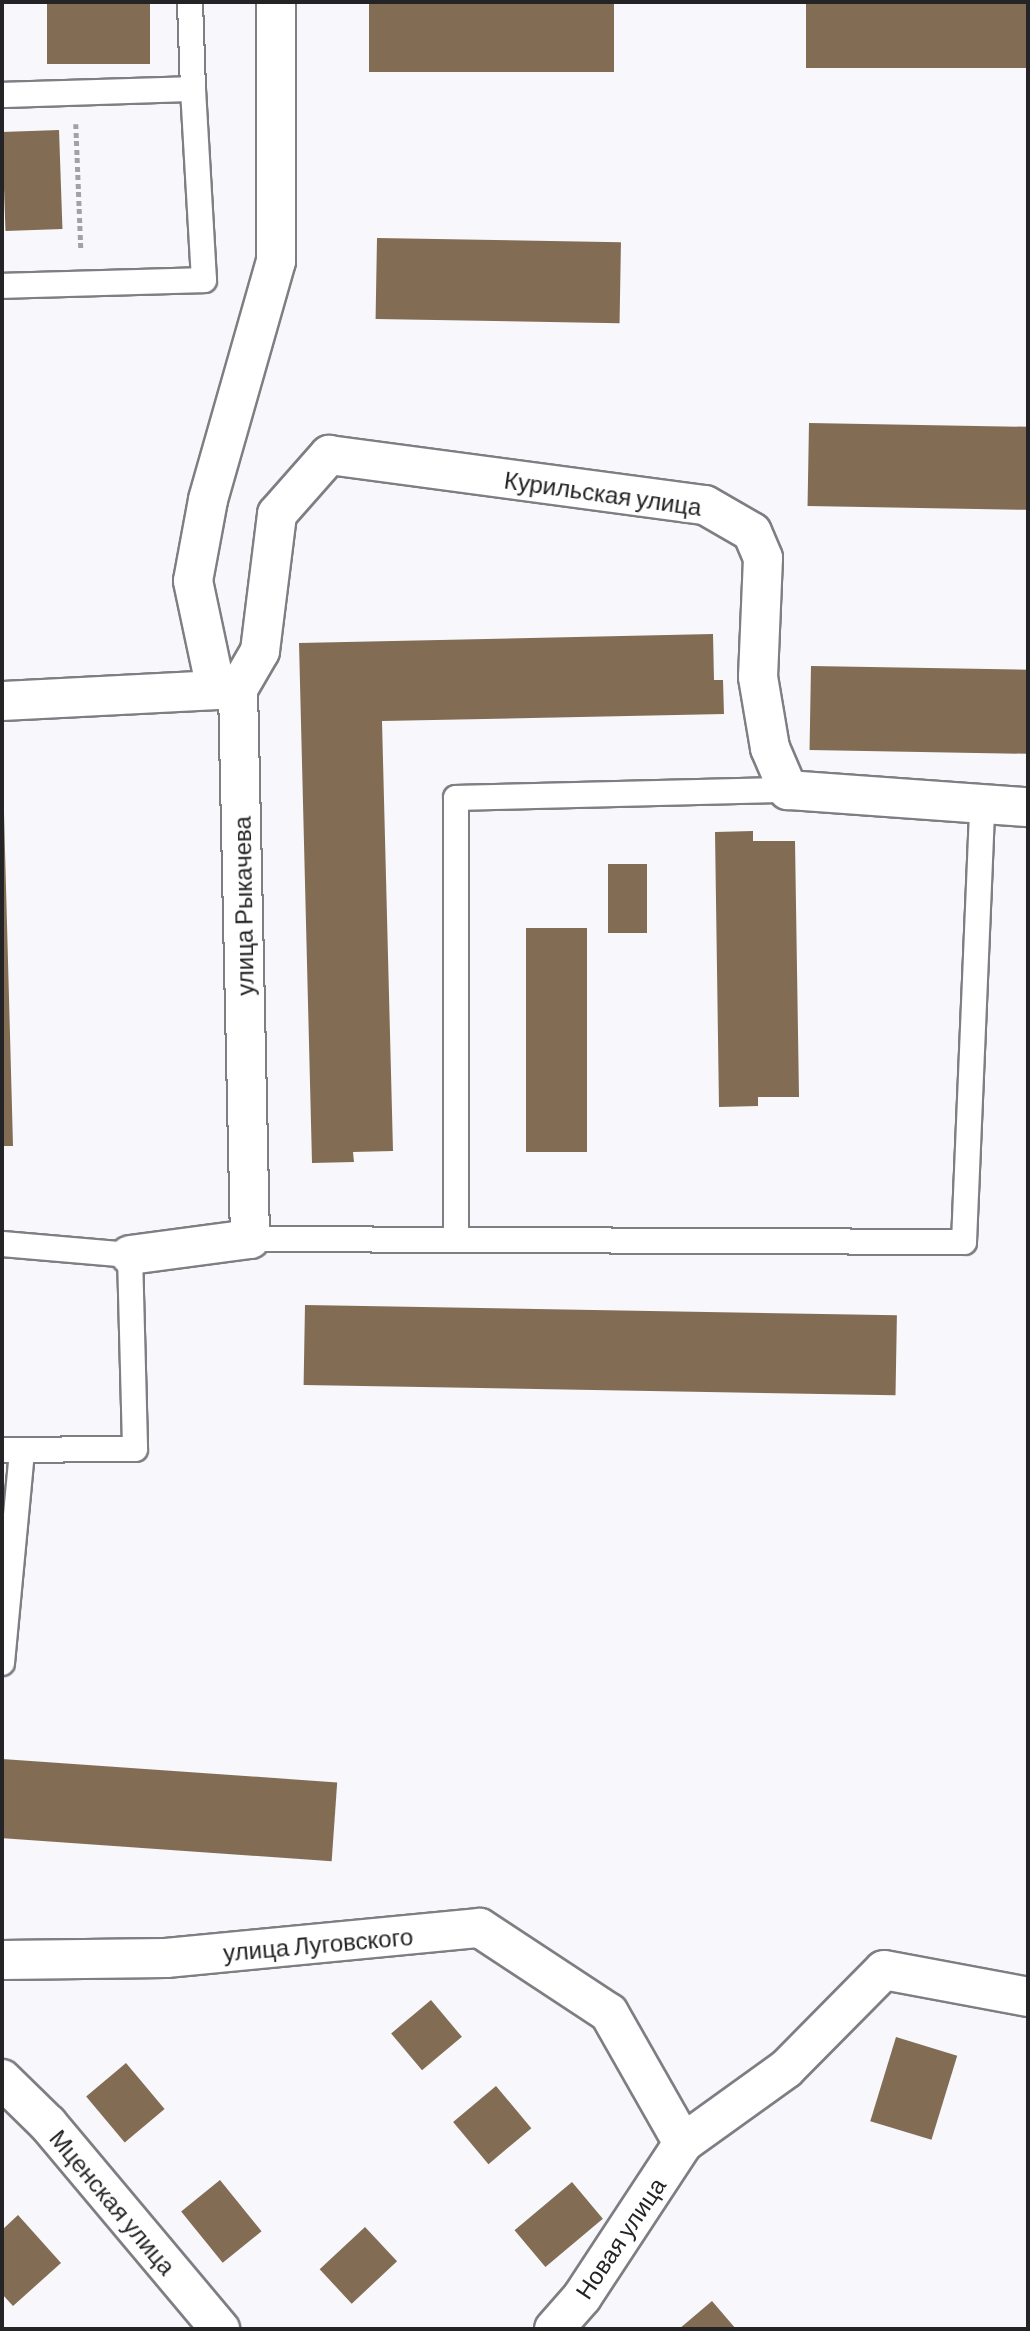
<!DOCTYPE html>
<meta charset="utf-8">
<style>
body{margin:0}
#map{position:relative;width:1030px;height:2331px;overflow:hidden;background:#f7f7fc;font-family:Barlow,sans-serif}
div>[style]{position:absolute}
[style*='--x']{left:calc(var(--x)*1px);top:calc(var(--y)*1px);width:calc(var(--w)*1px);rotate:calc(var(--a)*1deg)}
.building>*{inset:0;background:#826d54;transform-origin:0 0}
.path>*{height:4.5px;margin-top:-2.25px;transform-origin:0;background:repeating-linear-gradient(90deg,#a2a2a6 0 5px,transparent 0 8.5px)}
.roads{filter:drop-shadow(2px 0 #7e7e83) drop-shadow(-2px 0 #7e7e83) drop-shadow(0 2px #7e7e83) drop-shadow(0 -2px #7e7e83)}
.service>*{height:24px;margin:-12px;padding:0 12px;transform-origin:12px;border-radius:12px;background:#fff}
.minor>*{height:38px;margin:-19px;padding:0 19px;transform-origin:19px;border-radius:19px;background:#fff}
span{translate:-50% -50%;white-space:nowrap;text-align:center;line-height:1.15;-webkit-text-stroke:5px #fff;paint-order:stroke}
.street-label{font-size:24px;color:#242426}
.frame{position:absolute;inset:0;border:4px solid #242426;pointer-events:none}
</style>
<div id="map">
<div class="building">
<i style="left:47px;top:2px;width:103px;height:62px"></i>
<i style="left:369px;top:2px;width:245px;height:70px"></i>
<i style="left:806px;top:2px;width:222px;height:66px"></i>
<i style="left:59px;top:130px;width:99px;height:57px;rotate:88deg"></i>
<i style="left:377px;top:238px;width:244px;height:81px;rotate:1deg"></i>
<i style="left:809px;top:423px;width:219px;height:83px;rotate:1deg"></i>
<i style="clip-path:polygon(713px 634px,714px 680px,723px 680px,724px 714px,382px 721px,393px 1151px,353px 1152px,354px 1162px,312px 1163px,299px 643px)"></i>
<i style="left:811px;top:666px;width:217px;height:84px;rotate:1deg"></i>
<i style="clip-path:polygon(2px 739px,13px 1146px,2px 1146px)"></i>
<i style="clip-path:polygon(753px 831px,753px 841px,795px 841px,799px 1097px,758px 1097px,758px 1106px,719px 1107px,715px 832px)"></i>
<i style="left:608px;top:864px;width:39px;height:69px"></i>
<i style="left:526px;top:928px;width:61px;height:224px"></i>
<i style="left:305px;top:1305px;width:592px;height:80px;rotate:1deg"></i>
<i style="left:2px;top:1759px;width:336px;height:79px;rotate:4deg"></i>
<i style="left:431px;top:2000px;width:48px;height:52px;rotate:50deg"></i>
<i style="left:896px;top:2037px;width:64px;height:88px;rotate:17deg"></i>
<i style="left:126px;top:2063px;width:60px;height:52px;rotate:50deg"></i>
<i style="left:496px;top:2086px;width:55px;height:56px;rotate:50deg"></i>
<i style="left:220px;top:2180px;width:66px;height:50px;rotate:51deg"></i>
<i style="left:572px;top:2182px;width:48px;height:75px;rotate:50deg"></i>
<i style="clip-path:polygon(18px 2215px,61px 2263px,13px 2306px,2px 2294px,2px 2230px)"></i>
<i style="left:365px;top:2227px;width:47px;height:62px;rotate:47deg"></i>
<i style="clip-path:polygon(712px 2301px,736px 2329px,679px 2329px)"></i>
</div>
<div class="path">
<i style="--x:76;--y:124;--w:127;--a:87.7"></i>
</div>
<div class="roads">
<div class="service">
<i style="--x:2;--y:95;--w:191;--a:-1.8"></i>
<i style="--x:193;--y:89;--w:87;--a:-92"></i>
<i style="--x:2;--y:286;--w:202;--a:-1.7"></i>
<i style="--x:204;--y:280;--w:191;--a:-93.3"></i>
<i style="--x:250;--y:1239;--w:714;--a:0.24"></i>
<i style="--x:964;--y:1242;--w:438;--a:-87.6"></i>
<i style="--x:456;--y:1240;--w:442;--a:-90"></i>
<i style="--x:456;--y:798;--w:332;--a:-1.4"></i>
<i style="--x:2;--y:1244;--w:128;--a:4.9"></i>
<i style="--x:130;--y:1255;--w:194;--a:88.5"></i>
<i style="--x:135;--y:1449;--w:133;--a:179.6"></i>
<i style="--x:2;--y:1663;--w:213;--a:-84.6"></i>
</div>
<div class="minor">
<i style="--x:276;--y:2;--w:259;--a:90"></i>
<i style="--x:276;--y:261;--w:248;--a:105.9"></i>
<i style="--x:208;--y:500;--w:82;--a:100.5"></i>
<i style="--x:193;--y:581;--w:110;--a:78"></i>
<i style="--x:216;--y:689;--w:22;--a:0"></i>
<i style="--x:238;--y:689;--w:44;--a:-59.9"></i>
<i style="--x:260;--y:651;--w:138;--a:-82.9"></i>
<i style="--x:277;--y:514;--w:79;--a:-48.6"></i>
<i style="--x:329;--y:455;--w:379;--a:7.6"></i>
<i style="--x:705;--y:505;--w:54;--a:29.9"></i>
<i style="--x:752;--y:532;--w:28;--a:67"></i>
<i style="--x:763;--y:558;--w:119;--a:92.4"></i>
<i style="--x:758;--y:677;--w:72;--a:80.4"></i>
<i style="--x:770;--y:748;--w:46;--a:66.8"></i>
<i style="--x:788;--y:790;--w:241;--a:4.1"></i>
<i style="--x:2;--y:701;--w:236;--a:-2.9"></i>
<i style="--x:238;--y:689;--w:550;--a:88.75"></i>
<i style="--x:250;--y:1239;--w:121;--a:172.4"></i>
<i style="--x:2;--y:1960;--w:164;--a:-0.7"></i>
<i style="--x:166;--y:1958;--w:315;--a:-5.5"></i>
<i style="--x:480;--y:1928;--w:154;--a:33.4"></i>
<i style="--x:609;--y:2013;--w:150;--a:60.4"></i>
<i style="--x:2;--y:2079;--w:64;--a:44.4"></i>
<i style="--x:48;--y:2124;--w:268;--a:50"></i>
<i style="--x:554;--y:2329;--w:43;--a:-48.8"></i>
<i style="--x:582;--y:2297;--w:184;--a:-56.7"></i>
<i style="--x:683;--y:2143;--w:127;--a:-35.7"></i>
<i style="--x:786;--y:2069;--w:139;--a:-45.3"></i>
<i style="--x:884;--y:1970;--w:147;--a:10.6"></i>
</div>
</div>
<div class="street-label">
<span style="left:603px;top:493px;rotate:8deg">Курильская улица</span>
<span style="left:243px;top:906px;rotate:-91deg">улица Рыкачева</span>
<span style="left:318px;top:1944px;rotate:-5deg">улица Луговского</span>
<span style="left:113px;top:2202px;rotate:50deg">Мценская улица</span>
<span style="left:620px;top:2238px;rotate:-56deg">Новая улица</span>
</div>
<div class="frame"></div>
</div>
